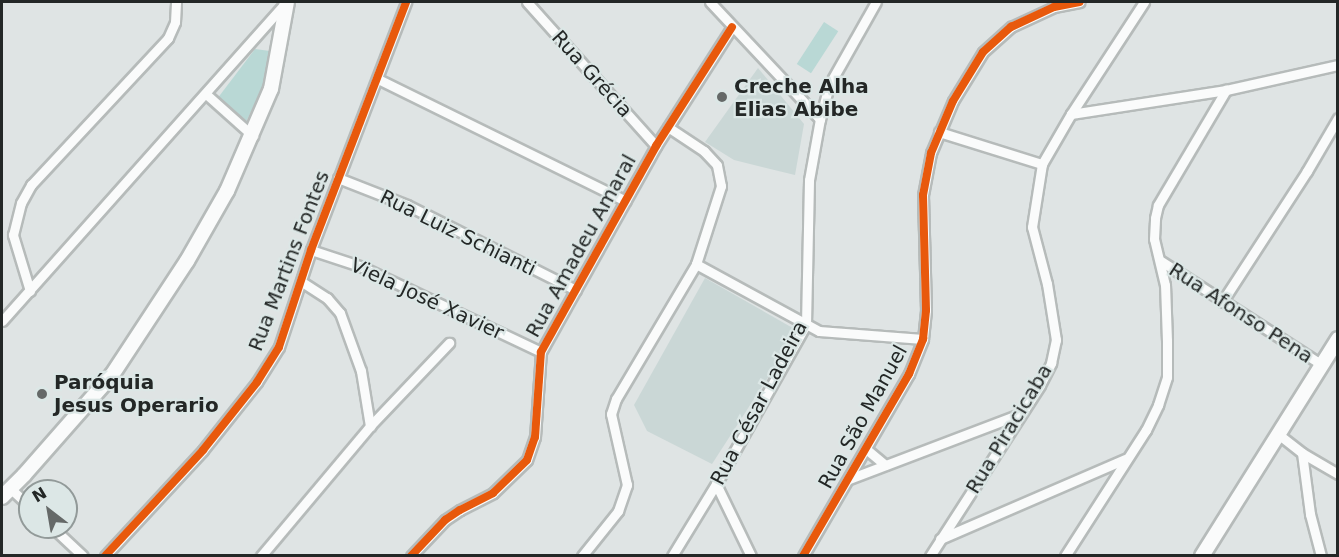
<!DOCTYPE html>
<meta charset="utf-8">
<style>
body{margin:0}
#map{position:relative;width:1339px;height:557px;overflow:hidden;background:#dfe4e4;font-family:"DejaVu Sans",sans-serif}
div>[style]{position:absolute}
[style*='--x']{left:calc(var(--x)*1px);top:calc(var(--y)*1px);width:calc(var(--w)*1px);rotate:calc(var(--a)*1deg)}
.built>*{inset:0;background:#cad7d6}
.green>*{inset:0;background:#b9d8d5;transform-origin:0 0}
.roads{filter:drop-shadow(2px 0 #b6bbba) drop-shadow(-2px 0 #b6bbba) drop-shadow(0 2px #b6bbba) drop-shadow(0 -2px #b6bbba)}
.minor>*{height:9px;margin:-4.5px;padding:0 4.5px;transform-origin:4.5px;border-radius:4.5px;background:#fafbfb}
.secondary>*{height:14px;margin:-7px;padding:0 7px;transform-origin:7px;border-radius:7px;background:#fafbfb}
.cycleway>*{height:8px;margin:-4px;padding:0 4px;transform-origin:4px;border-radius:4px;background:#e8590c}
.dots>*{width:16px;height:16px;translate:-50% -50%;box-sizing:border-box;border:3px solid #dce7e6;border-radius:50%}
span{translate:-50% -50%;white-space:nowrap;text-align:center;line-height:1.15;-webkit-text-stroke:4.5px #dce7e6;paint-order:stroke}
.street-label{font-size:20px;color:#232726}
.poi-label{font-size:20px;color:#232726;font-weight:700}
.left{translate:0 -50%;text-align:left}
.frame{position:absolute;inset:0;border:3px solid #232726;pointer-events:none}
.north{position:absolute;left:18px;top:479px;width:60px;height:60px;box-sizing:border-box;background:#dce7e6;border:2px solid #929a99;border-radius:50%;rotate:329deg;font-size:16px;font-weight:700;line-height:24px;text-align:center;color:#232726}
.north::after{content:'';display:block;margin:auto;width:21px;height:27px;background:#656968;clip-path:polygon(50% 0,100% 100%,50% 72%,0 100%)}
</style>
<div id="map">
<div class="built">
<i style="clip-path:polygon(758px 68px,804px 124px,795px 175px,734px 160px,705px 142px)"></i>
<i style="clip-path:polygon(705px 278px,798px 331px,712px 464px,647px 431px,634px 405px)"></i>
</div>
<div class="green">
<i style="left:824px;top:22px;width:17px;height:50px;rotate:33deg"></i>
<i style="clip-path:polygon(255px 49px,270px 51px,263px 87px,245px 124px,217px 99px)"></i>
</div>
<div class="roads">
<div class="minor">
<i style="--x:527;--y:2;--w:193;--a:48.1"></i>
<i style="--x:710;--y:2;--w:161;--a:46.8"></i>
<i style="--x:378;--y:79;--w:276;--a:26.2"></i>
<i style="--x:206;--y:94;--w:63;--a:41.8"></i>
<i style="--x:1071;--y:114;--w:157;--a:-8.8"></i>
<i style="--x:1226;--y:90;--w:115;--a:-12.6"></i>
<i style="--x:939;--y:132;--w:108;--a:17.3"></i>
<i style="--x:338;--y:178;--w:74;--a:21.4"></i>
<i style="--x:407;--y:205;--w:189;--a:26.7"></i>
<i style="--x:311;--y:250;--w:52;--a:18.1"></i>
<i style="--x:360;--y:266;--w:200;--a:25.4"></i>
<i style="--x:1161;--y:261;--w:190;--a:32.8"></i>
<i style="--x:696;--y:264;--w:140;--a:28.6"></i>
<i style="--x:819;--y:331;--w:104;--a:4.4"></i>
<i style="--x:302;--y:282;--w:30;--a:33"></i>
<i style="--x:327;--y:298;--w:20;--a:49"></i>
<i style="--x:340;--y:313;--w:62;--a:70.1"></i>
<i style="--x:361;--y:371;--w:56;--a:80.7"></i>
<i style="--x:30;--y:291;--w:59;--a:-106.9"></i>
<i style="--x:13;--y:235;--w:33;--a:-76"></i>
<i style="--x:21;--y:203;--w:21;--a:-61"></i>
<i style="--x:31;--y:185;--w:201;--a:-47"></i>
<i style="--x:168;--y:38;--w:17;--a:-66"></i>
<i style="--x:175;--y:22;--w:20;--a:-87"></i>
<i style="--x:1222;--y:302;--w:156;--a:-57"></i>
<i style="--x:1307;--y:171;--w:61;--a:-59.7"></i>
<i style="--x:2;--y:321;--w:426;--a:-48.3"></i>
<i style="--x:1278;--y:434;--w:31;--a:38"></i>
<i style="--x:1302;--y:453;--w:42;--a:30.3"></i>
<i style="--x:866;--y:449;--w:25;--a:40"></i>
<i style="--x:1302;--y:453;--w:62;--a:82.5"></i>
<i style="--x:1310;--y:514;--w:43;--a:75.3"></i>
<i style="--x:849;--y:479;--w:183;--a:-20.8"></i>
<i style="--x:716;--y:484;--w:80;--a:64.1"></i>
<i style="--x:11;--y:489;--w:26;--a:43"></i>
<i style="--x:52;--y:527;--w:42;--a:43.1"></i>
<i style="--x:940;--y:539;--w:202;--a:-23.4"></i>
<i style="--x:105;--y:556;--w:144;--a:-47.2"></i>
<i style="--x:203;--y:450;--w:87;--a:-51.5"></i>
<i style="--x:257;--y:382;--w:41;--a:-57.8"></i>
<i style="--x:279;--y:347;--w:102;--a:-71.7"></i>
<i style="--x:311;--y:250;--w:266;--a:-69"></i>
<i style="--x:261;--y:556;--w:170;--a:-50"></i>
<i style="--x:370;--y:426;--w:115;--a:-46.4"></i>
<i style="--x:411;--y:556;--w:50;--a:-46.6"></i>
<i style="--x:445;--y:520;--w:18;--a:-34"></i>
<i style="--x:460;--y:510;--w:37;--a:-27"></i>
<i style="--x:493;--y:493;--w:47;--a:-44.1"></i>
<i style="--x:527;--y:460;--w:24;--a:-71"></i>
<i style="--x:535;--y:437;--w:85;--a:-86"></i>
<i style="--x:541;--y:352;--w:236;--a:-60.8"></i>
<i style="--x:656;--y:146;--w:141;--a:-57.4"></i>
<i style="--x:582;--y:556;--w:58;--a:-51.3"></i>
<i style="--x:618;--y:511;--w:28;--a:-71"></i>
<i style="--x:627;--y:485;--w:73;--a:-102.7"></i>
<i style="--x:611;--y:414;--w:16;--a:-72"></i>
<i style="--x:616;--y:399;--w:157;--a:-59.3"></i>
<i style="--x:696;--y:264;--w:82;--a:-72.2"></i>
<i style="--x:721;--y:186;--w:21;--a:-101"></i>
<i style="--x:717;--y:165;--w:19;--a:-133"></i>
<i style="--x:704;--y:151;--w:43;--a:-146.3"></i>
<i style="--x:672;--y:556;--w:84;--a:-58.6"></i>
<i style="--x:716;--y:484;--w:184;--a:-60.6"></i>
<i style="--x:806;--y:324;--w:144;--a:-88.8"></i>
<i style="--x:809;--y:180;--w:62;--a:-79.8"></i>
<i style="--x:820;--y:119;--w:35;--a:-75"></i>
<i style="--x:829;--y:85;--w:95;--a:-60.5"></i>
<i style="--x:803;--y:556;--w:211;--a:-59.8"></i>
<i style="--x:909;--y:374;--w:38;--a:-68"></i>
<i style="--x:923;--y:339;--w:29;--a:-84"></i>
<i style="--x:926;--y:310;--w:115;--a:-91.5"></i>
<i style="--x:923;--y:195;--w:43;--a:-79.2"></i>
<i style="--x:931;--y:153;--w:56;--a:-67.1"></i>
<i style="--x:953;--y:101;--w:57;--a:-58.5"></i>
<i style="--x:983;--y:52;--w:38;--a:-42"></i>
<i style="--x:1011;--y:27;--w:47;--a:-24.9"></i>
<i style="--x:1054;--y:7;--w:26;--a:-11"></i>
<i style="--x:930;--y:556;--w:203;--a:-57.2"></i>
<i style="--x:1040;--y:385;--w:25;--a:-63"></i>
<i style="--x:1051;--y:363;--w:24;--a:-78"></i>
<i style="--x:1056;--y:340;--w:57;--a:-99.1"></i>
<i style="--x:1047;--y:284;--w:59;--a:-104.7"></i>
<i style="--x:1032;--y:227;--w:64;--a:-81"></i>
<i style="--x:1042;--y:164;--w:58;--a:-59.9"></i>
<i style="--x:1071;--y:114;--w:134;--a:-56.9"></i>
<i style="--x:1065;--y:556;--w:150;--a:-57.3"></i>
<i style="--x:1146;--y:430;--w:28;--a:-64"></i>
<i style="--x:1158;--y:405;--w:29;--a:-72"></i>
<i style="--x:1167;--y:377;--w:36;--a:-90"></i>
<i style="--x:1167;--y:341;--w:56;--a:-92"></i>
<i style="--x:1165;--y:285;--w:47;--a:-103.4"></i>
<i style="--x:1154;--y:239;--w:21;--a:-87"></i>
<i style="--x:1155;--y:218;--w:13;--a:-77"></i>
<i style="--x:1158;--y:205;--w:134;--a:-59.4"></i>
</div>
<div class="secondary">
<i style="--x:2;--y:497;--w:31;--a:-45"></i>
<i style="--x:24;--y:475;--w:133;--a:-48.7"></i>
<i style="--x:112;--y:375;--w:136;--a:-56.7"></i>
<i style="--x:187;--y:261;--w:81;--a:-60.3"></i>
<i style="--x:227;--y:191;--w:111;--a:-66.7"></i>
<i style="--x:271;--y:89;--w:88;--a:-79.6"></i>
<i style="--x:1202;--y:556;--w:256;--a:-57.9"></i>
</div>
</div>
<div class="cycleway">
<i style="--x:105;--y:556;--w:144;--a:-47.2"></i>
<i style="--x:203;--y:450;--w:87;--a:-51.5"></i>
<i style="--x:257;--y:382;--w:41;--a:-57.8"></i>
<i style="--x:279;--y:347;--w:102;--a:-71.7"></i>
<i style="--x:311;--y:250;--w:266;--a:-69"></i>
<i style="--x:411;--y:556;--w:50;--a:-46.6"></i>
<i style="--x:445;--y:520;--w:18;--a:-34"></i>
<i style="--x:460;--y:510;--w:37;--a:-27"></i>
<i style="--x:493;--y:493;--w:47;--a:-44.1"></i>
<i style="--x:527;--y:460;--w:24;--a:-71"></i>
<i style="--x:535;--y:437;--w:85;--a:-86"></i>
<i style="--x:541;--y:352;--w:236;--a:-60.8"></i>
<i style="--x:656;--y:146;--w:141;--a:-57.4"></i>
<i style="--x:803;--y:556;--w:211;--a:-59.8"></i>
<i style="--x:909;--y:374;--w:38;--a:-68"></i>
<i style="--x:923;--y:339;--w:29;--a:-84"></i>
<i style="--x:926;--y:310;--w:115;--a:-91.5"></i>
<i style="--x:923;--y:195;--w:43;--a:-79.2"></i>
<i style="--x:931;--y:153;--w:56;--a:-67.1"></i>
<i style="--x:953;--y:101;--w:57;--a:-58.5"></i>
<i style="--x:983;--y:52;--w:38;--a:-42"></i>
<i style="--x:1011;--y:27;--w:47;--a:-24.9"></i>
<i style="--x:1054;--y:7;--w:26;--a:-11"></i>
</div>
<div class="dots">
<i style="left:722px;top:97px;background:#656968"></i>
<i style="left:42px;top:394px;background:#656968"></i>
</div>
<div class="street-label">
<span style="left:592px;top:74px;rotate:48deg">Rua Grécia</span>
<span style="left:458px;top:233px;rotate:26deg">Rua Luiz Schianti</span>
<span style="left:581px;top:246px;rotate:-61deg">Rua Amadeu Amaral</span>
<span style="left:289px;top:261px;rotate:-69deg">Rua Martins Fontes</span>
<span style="left:427px;top:299px;rotate:25deg">Viela José Xavier</span>
<span style="left:1241px;top:313px;rotate:33deg">Rua Afonso Pena</span>
<span style="left:759px;top:403px;rotate:-62deg">Rua César Ladeira</span>
<span style="left:863px;top:417px;rotate:-61deg">Rua São Manuel</span>
<span style="left:1009px;top:429px;rotate:-59deg">Rua Piracicaba</span>
</div>
<div class="poi-label">
<span class="left" style="left:734px;top:98px">Creche Alha<br>Elias Abibe</span>
<span class="left" style="left:54px;top:394px">Paróquia<br>Jesus Operario</span>
</div>
<div class="frame"></div>
<div class="north">N</div>
</div>
